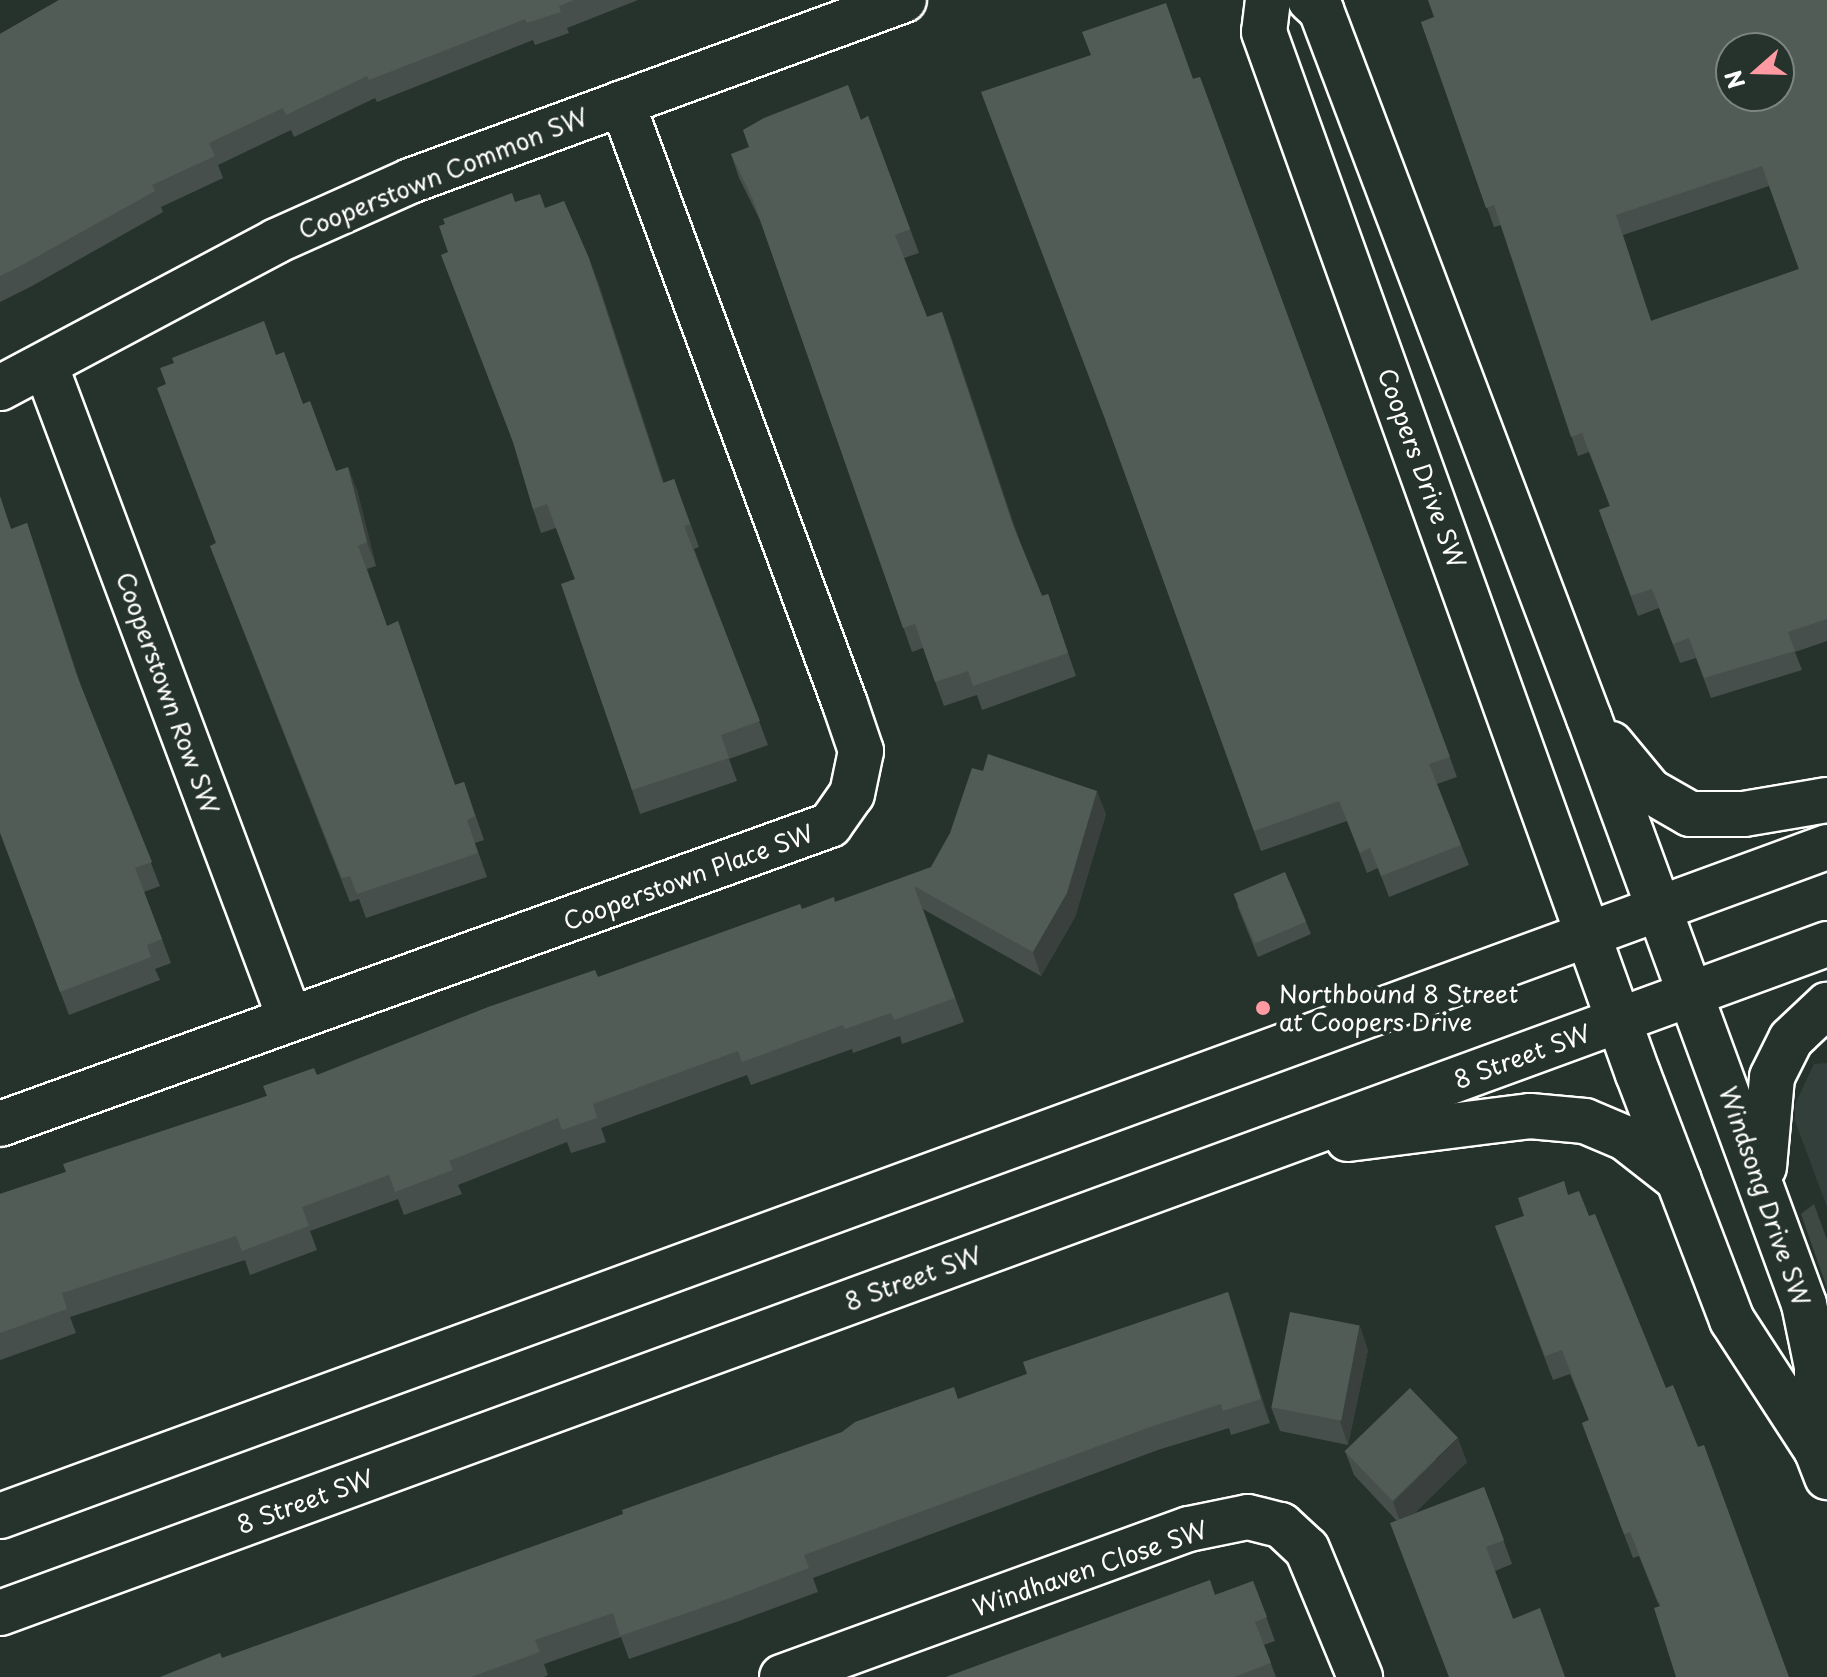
<!DOCTYPE html>
<style>
body{margin:0}
#map{position:relative;width:1827px;height:1677px;overflow:hidden;background:#26332d;font-family:"Playpen Sans",sans-serif}
div>[style]{position:absolute}
[style*='--x']{left:calc(var(--x)*1px);top:calc(var(--y)*1px);width:calc(var(--w)*1px);rotate:calc(var(--a)*1deg)}
.built>*{inset:0;background:#333f3a}
.green>*{inset:0;background:#3e4944}
.roads{filter:drop-shadow(2px 0 #fff) drop-shadow(-2px 0 #fff) drop-shadow(0 2px #fff) drop-shadow(0 -2px #fff)}
.street>*{height:44px;margin:-22px;padding:0 22px;transform-origin:22px;border-radius:22px;background:#26332d}
.secondary>*{height:44px;margin:-22px;padding:0 22px;transform-origin:22px;border-radius:22px;background:#26332d}
.wall>*{inset:0;background:#464f4b}
.shaded-wall>*{inset:0;background:#39403d}
.building>*{inset:0;background:#515c57;transform-origin:0 0}
.dots>*{width:22px;height:22px;translate:-50% -50%;box-sizing:border-box;border:4px solid #26332d;border-radius:50%}
span{translate:-50% -50%;white-space:nowrap;text-align:center;line-height:1.15;-webkit-text-stroke:8px #26332d;paint-order:stroke}
.street-label{font-size:24px;color:#fff}
.poi-label{font-size:24px;color:#fff}
.left{translate:0 -50%;text-align:left}
.north{position:absolute;left:1715px;top:32px;width:80px;height:80px;box-sizing:border-box;background:#26332d;border:2px solid #7d8581;border-radius:50%;rotate:250deg;font-size:22px;font-weight:700;line-height:32px;text-align:center;color:#fff}
.north::after{content:'';display:block;margin:auto;width:28px;height:36px;background:#ff9aa2;clip-path:polygon(50% 0,100% 100%,50% 72%,0 100%)}
</style>
<div id="map">
<div class="built">
<i style="clip-path:polygon(1827px 1063px,1827px 1207px,1795px 1121px,1795px 1104px,1814px 1064px)"></i>
</div>
<div class="green">
<i style="clip-path:polygon(1814px 1204px,1827px 1240px,1827px 1288px,1801px 1214px)"></i>
</div>
<div class="roads">
<div class="street">
<i style="--x:46;--y:367;--w:696;--a:69.48"></i>
<i style="--x:0;--y:388;--w:313;--a:-28"></i>
<i style="--x:276;--y:241;--w:147;--a:-24.1"></i>
<i style="--x:410;--y:181;--w:526;--a:-20.12"></i>
<i style="--x:0;--y:1124;--w:882;--a:-19.81"></i>
<i style="--x:830;--y:825;--w:38;--a:-55"></i>
<i style="--x:852;--y:794;--w:44;--a:-78.2"></i>
<i style="--x:861;--y:751;--w:50;--a:-108.8"></i>
<i style="--x:845;--y:704;--w:641;--a:-110.36"></i>
<i style="--x:782;--y:1677;--w:433;--a:-20"></i>
<i style="--x:1189;--y:1529;--w:60;--a:-11.5"></i>
<i style="--x:1248;--y:1517;--w:34;--a:14"></i>
<i style="--x:1281;--y:1525;--w:35;--a:43"></i>
<i style="--x:1307;--y:1549;--w:139;--a:67.5"></i>
</div>
<div class="secondary">
<i style="--x:1268;--y:0;--w:32;--a:97"></i>
<i style="--x:1264;--y:32;--w:1107;--a:70.26"></i>
<i style="--x:1638;--y:1074;--w:263;--a:69.1"></i>
<i style="--x:1732;--y:1320;--w:156;--a:57"></i>
<i style="--x:1817;--y:1451;--w:28;--a:69"></i>
<i style="--x:1310;--y:0;--w:15;--a:42"></i>
<i style="--x:1321;--y:10;--w:757;--a:69.27"></i>
<i style="--x:1589;--y:718;--w:624;--a:69.85"></i>
<i style="--x:1804;--y:1304;--w:64;--a:78.3"></i>
<i style="--x:1817;--y:1367;--w:84;--a:90"></i>
<i style="--x:1611;--y:744;--w:61;--a:50.3"></i>
<i style="--x:1650;--y:791;--w:46;--a:29.9"></i>
<i style="--x:1690;--y:814;--w:54;--a:0"></i>
<i style="--x:1744;--y:814;--w:84;--a:-9.6"></i>
<i style="--x:1348;--y:1139;--w:183;--a:-7.2"></i>
<i style="--x:1530;--y:1116;--w:55;--a:5.2"></i>
<i style="--x:1585;--y:1121;--w:43;--a:23"></i>
<i style="--x:1625;--y:1138;--w:68;--a:37.9"></i>
<i style="--x:1764;--y:1167;--w:90;--a:-84.9"></i>
<i style="--x:1772;--y:1077;--w:42;--a:-63.4"></i>
<i style="--x:1791;--y:1039;--w:50;--a:-43.4"></i>
<i style="--x:0;--y:1516;--w:1946;--a:-20.11"></i>
<i style="--x:0;--y:1613;--w:1946;--a:-20.11"></i>
</div>
</div>
<div class="wall">
<i style="clip-path:polygon(59px 0,638px 0,567px 28px,569px 33px,535px 45px,533px 40px,377px 102px,375px 98px,294px 137px,291px 130px,218px 165px,223px 178px,161px 207px,163px 212px,32px 286px,0 302px,0 34px)"></i>
<i style="clip-path:polygon(evenodd,1827px 0,1827px 641px,1795px 652px,1802px 670px,1711px 698px,1696px 658px,1680px 663px,1659px 608px,1638px 616px,1599px 510px,1610px 506px,1589px 452px,1578px 456px,1501px 225px,1494px 227px,1421px 22px,1827px 0,1769px 186px,1799px 269px,1651px 321px,1623px 235px,1769px 186px)"></i>
<i style="clip-path:polygon(1200px 77px,1457px 777px,1437px 784px,1469px 865px,1389px 897px,1378px 868px,1367px 873px,1347px 821px,1261px 851px,1111px 435px,1193px 79px)"></i>
<i style="clip-path:polygon(868px 116px,919px 253px,904px 258px,927px 317px,942px 312px,1017px 535px,1042px 596px,1048px 594px,1076px 676px,982px 710px,977px 695px,944px 706px,923px 648px,912px 652px,761px 222px,739px 178px,731px 154px,861px 120px)"></i>
<i style="clip-path:polygon(515px 202px,545px 208px,598px 282px,664px 483px,674px 479px,699px 547px,694px 549px,768px 745px,729px 759px,737px 781px,640px 814px,632px 790px,575px 579px,556px 528px,541px 533px,533px 509px,515px 448px,448px 252px)"></i>
<i style="clip-path:polygon(276px 355px,303px 404px,336px 471px,357px 490px,376px 566px,367px 569px,387px 626px,455px 785px,464px 782px,484px 840px,475px 843px,487px 877px,366px 918px,359px 899px,350px 902px,210px 546px,216px 543px)"></i>
<i style="clip-path:polygon(27px 523px,81px 686px,160px 886px,144px 892px,171px 963px,155px 969px,160px 980px,69px 1015px,0 833px,12px 529px)"></i>
<i style="clip-path:polygon(1106px 814px,1075px 917px,1041px 976px,923px 909px,964px 1022px,902px 1044px,900px 1036px,853px 1053px,852px 1049px,751px 1085px,747px 1075px,601px 1128px,606px 1142px,571px 1153px,567px 1142px,458px 1185px,462px 1194px,404px 1215px,398px 1199px,310px 1231px,317px 1250px,250px 1275px,245px 1260px,70px 1317px,76px 1333px,0 1360px,0 1194px,66px 1172px,267px 1096px,317px 1075px,598px 977px,802px 909px,835px 902px)"></i>
<i style="clip-path:polygon(1237px 905px,1306px 922px,1311px 934px,1258px 957px)"></i>
<i style="clip-path:polygon(1564px 1181px,1659px 1606px,1639px 1556px,1633px 1558px,1582px 1423px,1589px 1420px,1570px 1374px,1553px 1380px,1495px 1226px,1524px 1216px)"></i>
<i style="clip-path:polygon(1228px 1292px,1270px 1423px,1231px 1435px,1229px 1428px,1158px 1450px,813px 1578px,818px 1592px,739px 1621px,629px 1659px,621px 1637px,544px 1664px,548px 1675px,544px 1677px,160px 1677px,222px 1658px,958px 1399px,1027px 1374px)"></i>
<i style="clip-path:polygon(1368px 1350px,1348px 1445px,1280px 1431px,1271px 1407px)"></i>
<i style="clip-path:polygon(1345px 1451px,1467px 1462px,1413px 1514px,1484px 1487px,1512px 1564px,1495px 1571px,1513px 1619px,1565px 1677px,1397px 1521px,1354px 1475px)"></i>
<i style="clip-path:polygon(1253px 1581px,1275px 1641px,1264px 1645px,1276px 1677px,946px 1677px,1215px 1595px)"></i>
</div>
<div class="shaded-wall">
<i style="clip-path:polygon(589px 258px,598px 282px,672px 507px,663px 483px)"></i>
<i style="clip-path:polygon(942px 312px,951px 336px,1022px 548px,1013px 525px)"></i>
<i style="clip-path:polygon(348px 467px,357px 490px,376px 566px,367px 542px)"></i>
<i style="clip-path:polygon(1097px 791px,1106px 814px,1075px 917px,1041px 976px,1033px 952px)"></i>
<i style="clip-path:polygon(1228px 1292px,1236px 1316px,1270px 1423px,1261px 1399px)"></i>
<i style="clip-path:polygon(1360px 1326px,1368px 1350px,1348px 1445px,1340px 1421px)"></i>
<i style="clip-path:polygon(1458px 1438px,1467px 1462px,1402px 1526px,1393px 1502px)"></i>
</div>
<div class="building">
<i style="clip-path:polygon(59px 0,574px 0,559px 6px,561px 12px,527px 23px,525px 19px,369px 80px,367px 76px,286px 115px,283px 108px,209px 143px,215px 156px,152px 185px,155px 191px,24px 264px,0 276px,0 34px)"></i>
<i style="clip-path:polygon(evenodd,1428px 0,1827px 0,1827px 619px,1788px 632px,1795px 651px,1704px 678px,1689px 638px,1673px 644px,1652px 589px,1631px 596px,1599px 510px,1610px 506px,1582px 433px,1571px 437px,1494px 205px,1486px 208px,1421px 22px,1434px 17px,1428px 0,1731px 48px,1779px 48px,1779px 96px,1731px 96px,1731px 48px,1428px 0,1762px 166px,1799px 269px,1651px 321px,1616px 215px,1762px 166px)"></i>
<i style="clip-path:polygon(1166px 3px,1193px 79px,1200px 77px,1450px 757px,1429px 764px,1461px 845px,1381px 876px,1370px 848px,1360px 853px,1339px 801px,1254px 831px,1105px 419px,981px 92px,1091px 55px,1082px 32px)"></i>
<i style="clip-path:polygon(848px 85px,861px 120px,868px 116px,910px 229px,895px 235px,927px 317px,942px 312px,1013px 525px,1042px 596px,1048px 594px,1068px 653px,973px 686px,968px 671px,935px 682px,915px 624px,903px 628px,753px 200px,731px 154px,749px 147px,743px 130px,764px 118px)"></i>
<i style="clip-path:polygon(512px 193px,515px 202px,540px 194px,545px 208px,564px 201px,589px 258px,663px 483px,674px 479px,690px 524px,684px 526px,760px 721px,721px 735px,729px 758px,632px 790px,561px 584px,575px 579px,547px 504px,533px 509px,513px 442px,441px 255px,448px 252px,439px 226px,445px 224px,443px 219px)"></i>
<i style="clip-path:polygon(264px 321px,276px 355px,284px 352px,303px 404px,310px 401px,336px 471px,348px 467px,367px 542px,358px 546px,387px 626px,398px 621px,455px 785px,464px 782px,475px 816px,467px 820px,478px 853px,357px 894px,350px 876px,342px 878px,210px 546px,216px 543px,157px 388px,166px 384px,160px 368px,174px 363px,172px 358px)"></i>
<i style="clip-path:polygon(0 496px,11px 529px,27px 523px,76px 674px,152px 862px,135px 868px,162px 939px,147px 945px,151px 957px,60px 992px,0 832px)"></i>
<i style="clip-path:polygon(988px 754px,1097px 791px,1067px 893px,1033px 952px,914px 886px,955px 998px,894px 1020px,891px 1013px,845px 1029px,843px 1025px,742px 1062px,738px 1051px,593px 1104px,597px 1118px,562px 1130px,558px 1118px,449px 1161px,453px 1170px,395px 1192px,389px 1175px,302px 1207px,309px 1226px,242px 1251px,236px 1236px,62px 1293px,67px 1309px,0 1333px,0 1194px,66px 1172px,63px 1164px,267px 1096px,263px 1086px,314px 1068px,317px 1075px,488px 1007px,595px 970px,598px 977px,800px 904px,802px 909px,834px 897px,835px 902px,931px 867px,950px 833px,972px 768px,983px 771px)"></i>
<i style="left:1285px;top:872px;width:54px;height:56px;rotate:67deg"></i>
<i style="clip-path:polygon(1564px 1181px,1568px 1195px,1579px 1191px,1589px 1216px,1595px 1214px,1666px 1388px,1673px 1385px,1698px 1447px,1704px 1445px,1789px 1677px,1676px 1677px,1654px 1608px,1660px 1606px,1630px 1532px,1624px 1534px,1582px 1423px,1589px 1420px,1562px 1350px,1545px 1356px,1495px 1226px,1524px 1216px,1518px 1198px)"></i>
<i style="clip-path:polygon(1228px 1292px,1261px 1399px,1223px 1411px,1221px 1404px,1150px 1427px,804px 1555px,809px 1568px,730px 1598px,620px 1636px,613px 1613px,535px 1640px,540px 1652px,471px 1677px,160px 1677px,220px 1653px,222px 1658px,623px 1514px,622px 1510px,842px 1432px,855px 1422px,954px 1387px,958px 1399px,1027px 1374px,1023px 1362px)"></i>
<i style="left:1290px;top:1312px;width:71px;height:97px;rotate:11deg"></i>
<i style="left:1410px;top:1388px;width:69px;height:91px;rotate:46deg"></i>
<i style="clip-path:polygon(1484px 1487px,1504px 1540px,1486px 1547px,1513px 1619px,1540px 1608px,1565px 1677px,1449px 1677px,1390px 1523px)"></i>
<i style="clip-path:polygon(1210px 1580px,1215px 1595px,1253px 1581px,1267px 1617px,1255px 1622px,1271px 1663px,1234px 1677px,946px 1677px)"></i>
</div>
<div class="dots">
<i style="left:1263px;top:1008px;background:#ff9aa2"></i>
</div>
<div class="street-label">
<span style="left:443px;top:173px;rotate:-22deg">Cooperstown Common SW</span>
<span style="left:1422px;top:468px;rotate:70deg">Coopers Drive SW</span>
<span style="left:168px;top:693px;rotate:70deg">Cooperstown Row SW</span>
<span style="left:688px;top:877px;rotate:-20deg">Cooperstown Place SW</span>
<span style="left:1522px;top:1056px;rotate:-20deg">8 Street SW</span>
<span style="left:1765px;top:1196px;rotate:71deg">Windsong Drive SW</span>
<span style="left:913px;top:1278px;rotate:-20deg">8 Street SW</span>
<span style="left:305px;top:1501px;rotate:-20deg">8 Street SW</span>
<span style="left:1090px;top:1568px;rotate:-19deg">Windhaven Close SW</span>
</div>
<div class="poi-label">
<span class="left" style="left:1279px;top:1008px">Northbound 8 Street<br>at Coopers Drive</span>
</div>
<div class="north">N</div>
</div>
